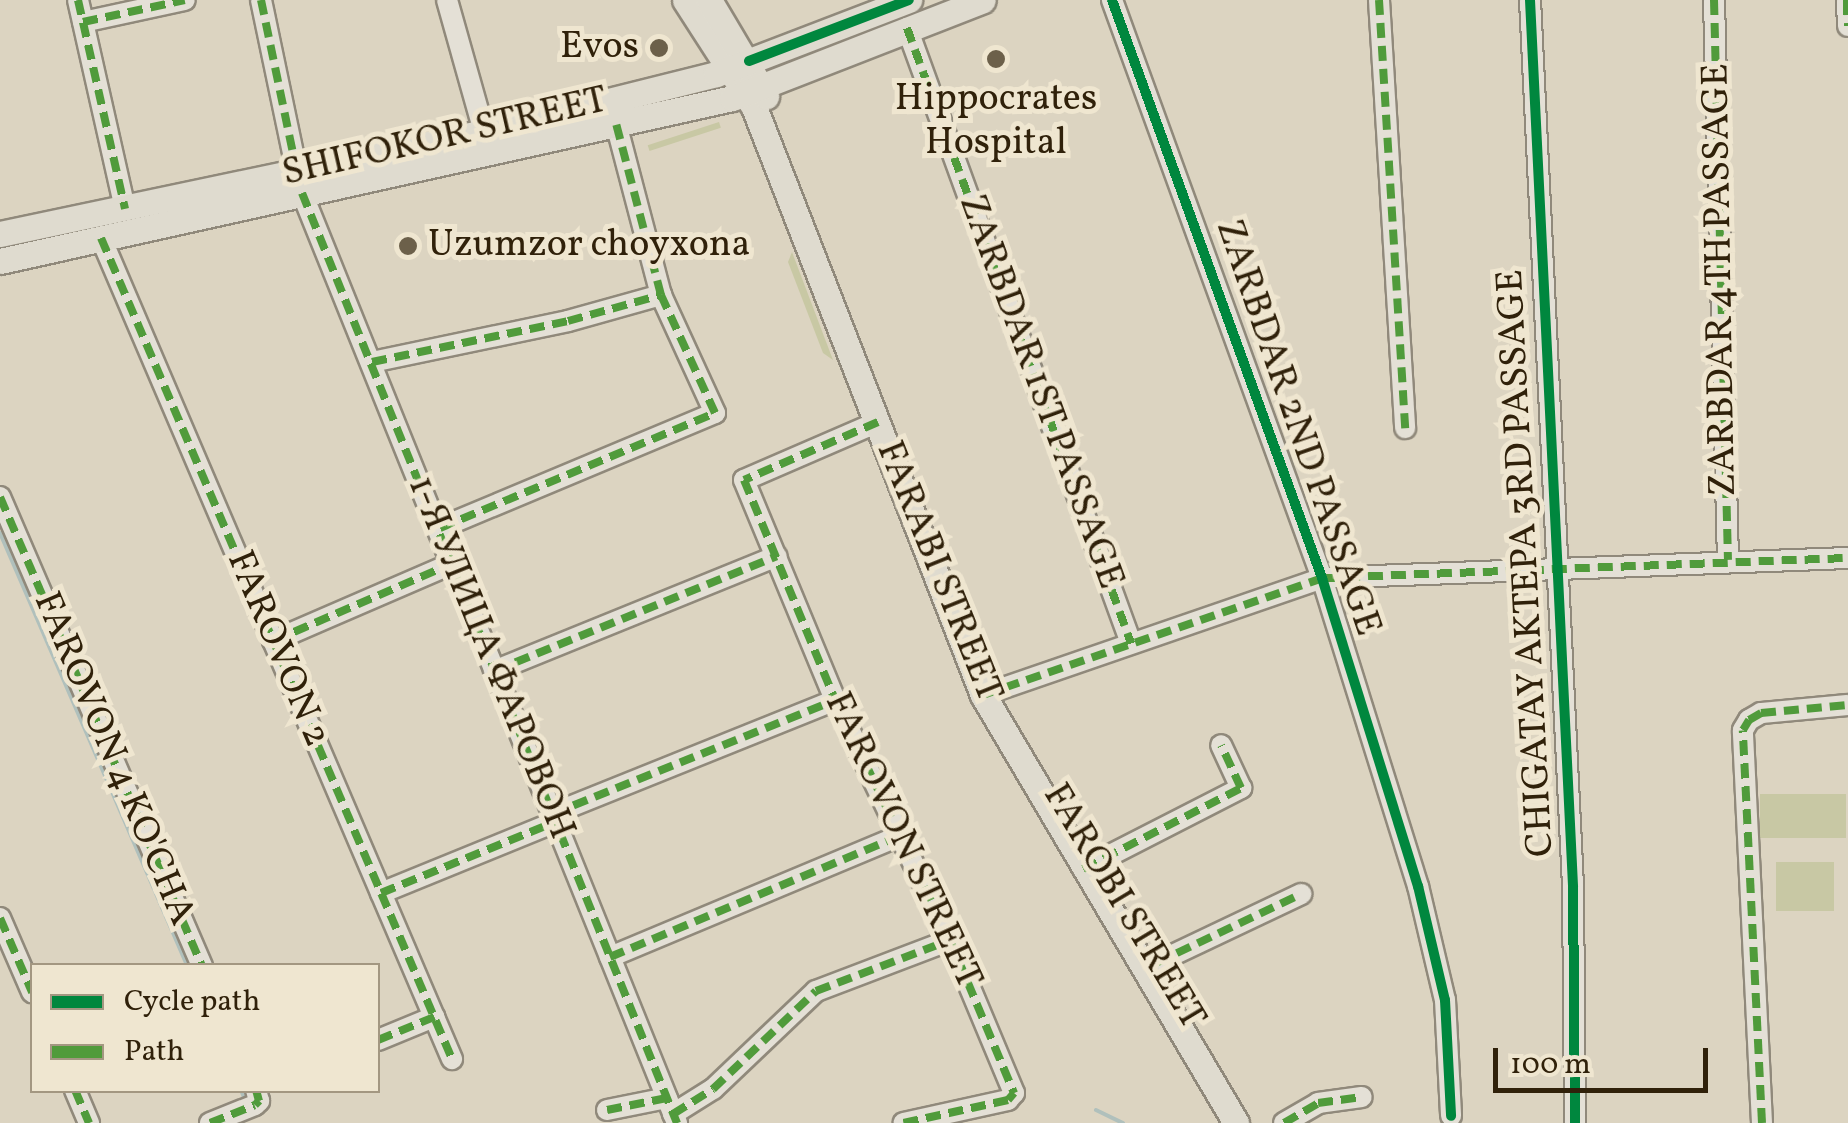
<!DOCTYPE html>
<meta charset="utf-8">
<style>
body{margin:0}
#map{position:relative;width:1848px;height:1123px;overflow:hidden;background:#dcd4c1;font-family:Vollkorn,serif}
div>[style]{position:absolute}
[style*='--x']{left:calc(var(--x)*1px);top:calc(var(--y)*1px);width:calc(var(--w)*1px);rotate:calc(var(--a)*1deg)}
.green>*{inset:0;background:#c8c8a4;transform-origin:0 0}
.stream>*{height:4px;margin:-2px;padding:0 2px;transform-origin:2px;border-radius:2px;background:#b0c0bc}
.roads{filter:drop-shadow(2px 0 #90897b) drop-shadow(-2px 0 #90897b) drop-shadow(0 2px #90897b) drop-shadow(0 -2px #90897b)}
.minor>*{height:20px;margin:-10px;padding:0 10px;transform-origin:10px;border-radius:10px;background:#e4e0d6}
.major>*{height:25px;margin:-12.5px;padding:0 12.5px;transform-origin:12.5px;border-radius:12.5px;background:#dfdbcf}
.quiet>*{height:8px;margin-top:-4px;transform-origin:0;background:repeating-linear-gradient(90deg,#509b3b 0 15px,transparent 0 23px)}
.cycleway>*{height:10px;margin:-5px;padding:0 5px;transform-origin:5px;border-radius:5px;background:#00873e}
.dots>*{width:28px;height:28px;translate:-50% -50%;box-sizing:border-box;border:5px solid #efe6d0;border-radius:50%}
span{translate:-50% -50%;white-space:nowrap;text-align:center;line-height:1.15;-webkit-text-stroke:10px #efe6d0;paint-order:stroke}
.poi-label{font-size:38px;color:#30210a}
.right{translate:-100% -50%;text-align:right}
.left{translate:0 -50%;text-align:left}
.street-label{font-size:38px;color:#30210a}
.legend{position:absolute;left:30px;top:963px;width:350px;height:130px;box-sizing:border-box;background:#efe6d0;border:2px solid #a39781;margin:0;padding:12px 18px;list-style:none;font-size:30px;color:#30210a}
.legend li{display:flex;align-items:center;gap:20px;height:50px}
.legend b{width:50px;border:2px solid #a39781}
.scale{position:absolute;left:1493px;top:1048px;width:215px;height:45px;box-sizing:border-box;border:5px solid #30210a;border-top:0;padding-left:12px;font-size:30px;line-height:35px;white-space:nowrap;color:#30210a;-webkit-text-stroke:8px #efe6d0;paint-order:stroke}
</style>
<div id="map">
<div class="green">
<i style="left:719px;top:122px;width:6px;height:75px;rotate:72deg"></i>
<i style="clip-path:polygon(792px 252px,833px 360px,823px 353px,788px 262px)"></i>
<i style="left:1846px;top:794px;width:44px;height:86px;rotate:90deg"></i>
<i style="left:1776px;top:862px;width:58px;height:49px"></i>
</div>
<div class="stream">
<i style="--x:0;--y:533;--w:472;--a:66.6"></i>
<i style="--x:241;--y:1090;--w:8;--a:67"></i>
<i style="--x:1096;--y:1110;--w:30;--a:26"></i>
</div>
<div class="roads">
<div class="minor">
<i style="--x:78;--y:0;--w:214;--a:77.3"></i>
<i style="--x:261;--y:0;--w:176;--a:78.2"></i>
<i style="--x:447;--y:0;--w:137;--a:74.3"></i>
<i style="--x:1112;--y:0;--w:615;--a:70.03"></i>
<i style="--x:1322;--y:578;--w:323;--a:72.7"></i>
<i style="--x:1418;--y:886;--w:117;--a:76.7"></i>
<i style="--x:1445;--y:1000;--w:116;--a:87"></i>
<i style="--x:1379;--y:0;--w:429;--a:86.5"></i>
<i style="--x:1530;--y:0;--w:888;--a:87.22"></i>
<i style="--x:1573;--y:887;--w:236;--a:89.5"></i>
<i style="--x:1714;--y:0;--w:560;--a:88.57"></i>
<i style="--x:1847;--y:0;--w:26;--a:88"></i>
<i style="--x:83;--y:22;--w:104;--a:-12.2"></i>
<i style="--x:907;--y:28;--w:655;--a:69.99"></i>
<i style="--x:302;--y:193;--w:1003;--a:68.04"></i>
<i style="--x:101;--y:238;--w:893;--a:66.85"></i>
<i style="--x:372;--y:362;--w:200;--a:-11.8"></i>
<i style="--x:568;--y:321;--w:97;--a:-15.6"></i>
<i style="--x:878;--y:422;--w:146;--a:156.6"></i>
<i style="--x:744;--y:480;--w:238;--a:67.5"></i>
<i style="--x:835;--y:700;--w:266;--a:64.4"></i>
<i style="--x:950;--y:940;--w:166;--a:67.3"></i>
<i style="--x:1014;--y:1093;--w:9;--a:131"></i>
<i style="--x:1008;--y:1100;--w:107;--a:167.6"></i>
<i style="--x:0;--y:497;--w:511;--a:66.7"></i>
<i style="--x:440;--y:528;--w:298;--a:-22.7"></i>
<i style="--x:715;--y:413;--w:130;--a:-114.6"></i>
<i style="--x:661;--y:295;--w:177;--a:-104.7"></i>
<i style="--x:273;--y:641;--w:194;--a:-23.4"></i>
<i style="--x:494;--y:671;--w:305;--a:-22.1"></i>
<i style="--x:983;--y:695;--w:359;--a:-19"></i>
<i style="--x:1322;--y:578;--w:526;--a:-2.18"></i>
<i style="--x:552;--y:814;--w:305;--a:-21.9"></i>
<i style="--x:1083;--y:869;--w:178;--a:-27.1"></i>
<i style="--x:1241;--y:788;--w:47;--a:-114.9"></i>
<i style="--x:381;--y:893;--w:188;--a:-22.2"></i>
<i style="--x:0;--y:918;--w:81;--a:66.6"></i>
<i style="--x:610;--y:957;--w:311;--a:-22.7"></i>
<i style="--x:1156;--y:963;--w:161;--a:-25.4"></i>
<i style="--x:378;--y:1040;--w:61;--a:-22.3"></i>
<i style="--x:75;--y:1090;--w:36;--a:67"></i>
<i style="--x:607;--y:1110;--w:61;--a:-11.3"></i>
<i style="--x:673;--y:1114;--w:47;--a:-32"></i>
<i style="--x:713;--y:1089;--w:142;--a:-43.6"></i>
<i style="--x:816;--y:991;--w:143;--a:-20.8"></i>
<i style="--x:210;--y:1123;--w:48;--a:-21.8"></i>
<i style="--x:255;--y:1105;--w:6;--a:-45"></i>
<i style="--x:259;--y:1101;--w:11;--a:-105"></i>
<i style="--x:1284;--y:1123;--w:39;--a:-30"></i>
<i style="--x:1318;--y:1103;--w:44;--a:-7.8"></i>
<i style="--x:1762;--y:1123;--w:393;--a:-92.8"></i>
<i style="--x:1743;--y:730;--w:12;--a:-59"></i>
<i style="--x:1749;--y:720;--w:14;--a:-30"></i>
<i style="--x:1761;--y:713;--w:87;--a:-5.3"></i>
</div>
<div class="major">
<i style="--x:685;--y:0;--w:127;--a:57.2"></i>
<i style="--x:754;--y:107;--w:631;--a:68.72"></i>
<i style="--x:983;--y:695;--w:497;--a:59.4"></i>
<i style="--x:709;--y:0;--w:112;--a:59.3"></i>
<i style="--x:0;--y:234;--w:495;--a:-11.9"></i>
<i style="--x:484;--y:132;--w:239;--a:-14"></i>
<i style="--x:716;--y:74;--w:207;--a:-21"></i>
<i style="--x:0;--y:261;--w:750;--a:-12.55"></i>
<i style="--x:732;--y:98;--w:269;--a:-21.3"></i>
</div>
</div>
<div class="quiet">
<i style="--x:78;--y:0;--w:214;--a:77.3"></i>
<i style="--x:261;--y:0;--w:176;--a:78.2"></i>
<i style="--x:1379;--y:0;--w:429;--a:86.5"></i>
<i style="--x:1714;--y:0;--w:560;--a:88.57"></i>
<i style="--x:1847;--y:0;--w:26;--a:88"></i>
<i style="--x:83;--y:22;--w:104;--a:-12.2"></i>
<i style="--x:907;--y:28;--w:655;--a:69.99"></i>
<i style="--x:302;--y:193;--w:1003;--a:68.04"></i>
<i style="--x:101;--y:238;--w:893;--a:66.85"></i>
<i style="--x:372;--y:362;--w:200;--a:-11.8"></i>
<i style="--x:568;--y:321;--w:97;--a:-15.6"></i>
<i style="--x:878;--y:422;--w:146;--a:156.6"></i>
<i style="--x:744;--y:480;--w:238;--a:67.5"></i>
<i style="--x:835;--y:700;--w:266;--a:64.4"></i>
<i style="--x:950;--y:940;--w:166;--a:67.3"></i>
<i style="--x:1014;--y:1093;--w:9;--a:131"></i>
<i style="--x:1008;--y:1100;--w:107;--a:167.6"></i>
<i style="--x:0;--y:497;--w:511;--a:66.7"></i>
<i style="--x:440;--y:528;--w:298;--a:-22.7"></i>
<i style="--x:715;--y:413;--w:130;--a:-114.6"></i>
<i style="--x:661;--y:295;--w:177;--a:-104.7"></i>
<i style="--x:273;--y:641;--w:194;--a:-23.4"></i>
<i style="--x:494;--y:671;--w:305;--a:-22.1"></i>
<i style="--x:983;--y:695;--w:359;--a:-19"></i>
<i style="--x:1322;--y:578;--w:526;--a:-2.18"></i>
<i style="--x:552;--y:814;--w:305;--a:-21.9"></i>
<i style="--x:1083;--y:869;--w:178;--a:-27.1"></i>
<i style="--x:1241;--y:788;--w:47;--a:-114.9"></i>
<i style="--x:381;--y:893;--w:188;--a:-22.2"></i>
<i style="--x:0;--y:918;--w:81;--a:66.6"></i>
<i style="--x:610;--y:957;--w:311;--a:-22.7"></i>
<i style="--x:1156;--y:963;--w:161;--a:-25.4"></i>
<i style="--x:378;--y:1040;--w:61;--a:-22.3"></i>
<i style="--x:75;--y:1090;--w:36;--a:67"></i>
<i style="--x:607;--y:1110;--w:61;--a:-11.3"></i>
<i style="--x:673;--y:1114;--w:47;--a:-32"></i>
<i style="--x:713;--y:1089;--w:142;--a:-43.6"></i>
<i style="--x:816;--y:991;--w:143;--a:-20.8"></i>
<i style="--x:210;--y:1123;--w:48;--a:-21.8"></i>
<i style="--x:255;--y:1105;--w:6;--a:-45"></i>
<i style="--x:259;--y:1101;--w:11;--a:-105"></i>
<i style="--x:1284;--y:1123;--w:39;--a:-30"></i>
<i style="--x:1318;--y:1103;--w:44;--a:-7.8"></i>
<i style="--x:1762;--y:1123;--w:393;--a:-92.8"></i>
<i style="--x:1743;--y:730;--w:12;--a:-59"></i>
<i style="--x:1749;--y:720;--w:14;--a:-30"></i>
<i style="--x:1761;--y:713;--w:87;--a:-5.3"></i>
</div>
<div class="cycleway">
<i style="--x:1112;--y:0;--w:615;--a:70.03"></i>
<i style="--x:1322;--y:578;--w:323;--a:72.7"></i>
<i style="--x:1418;--y:886;--w:117;--a:76.7"></i>
<i style="--x:1445;--y:1000;--w:116;--a:87"></i>
<i style="--x:1530;--y:0;--w:888;--a:87.22"></i>
<i style="--x:1573;--y:887;--w:236;--a:89.5"></i>
<i style="--x:749;--y:61;--w:171;--a:-20.9"></i>
</div>
<div class="dots">
<i style="left:659px;top:48px;background:#6c604a"></i>
<i style="left:996px;top:59px;background:#6c604a"></i>
<i style="left:408px;top:246px;background:#6c604a"></i>
</div>
<div class="poi-label">
<span class="right" style="left:639px;top:48px">Evos</span>
<span style="left:996px;top:122px">Hippocrates<br>Hospital</span>
<span class="left" style="left:428px;top:246px">Uzumzor choyxona</span>
</div>
<div class="street-label">
<span style="left:445px;top:138px;rotate:-13deg">SHIFOKOR STREET</span>
<span style="left:1721px;top:280px;rotate:-91deg">ZARBDAR 4TH PASSAGE</span>
<span style="left:1040px;top:392px;rotate:70deg">ZARBDAR 1ST PASSAGE</span>
<span style="left:1297px;top:428px;rotate:71deg">ZARBDAR 2ND PASSAGE</span>
<span style="left:1527px;top:563px;rotate:-93deg">CHIGATAY AKTEPA 3RD PASSAGE</span>
<span style="left:938px;top:572px;rotate:68deg">FARABI STREET</span>
<span style="left:277px;top:649px;rotate:67deg">FAROVON 2</span>
<span style="left:490px;top:658px;rotate:68deg">1-Я УЛИЦА ФАРОВОН</span>
<span style="left:113px;top:759px;rotate:67deg">FAROVON 4 KO'CHA</span>
<span style="left:902px;top:841px;rotate:65deg">FAROVON STREET</span>
<span style="left:1123px;top:907px;rotate:59deg">FAROBI STREET</span>
</div>
<ul class="legend">
<li><b style="height:12px;background:#00873e"></b>Cycle path</li>
<li><b style="height:12px;background:#509b3b"></b>Path</li>
</ul>
<div class="scale">100 m</div>
</div>
